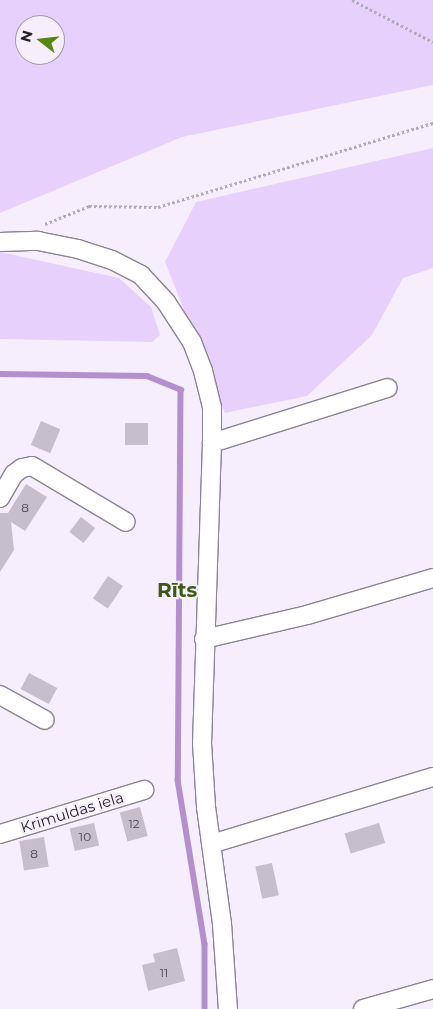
<!DOCTYPE html>
<meta charset="utf-8">
<style>
body{margin:0}
#map{position:relative;width:433px;height:1009px;overflow:hidden;background:#f6eefd;font-family:Montserrat,sans-serif}
div>[style]{position:absolute}
[style*='--x']{left:calc(var(--x)*1px);top:calc(var(--y)*1px);width:calc(var(--w)*1px);rotate:calc(var(--a)*1deg)}
.green>*{inset:0;background:#e8d0fc}
.stream>*{height:5.5px;margin:-2.75px;padding:0 2.75px;transform-origin:2.75px;border-radius:2.75px;background:#b48fd0}
.building>*{inset:0;background:#c6becd;transform-origin:0 0}
.path>*{height:3px;margin-top:-1.5px;transform-origin:0;background:repeating-linear-gradient(90deg,#b2acb8 0 2.5px,transparent 0 5px)}
.roads{filter:drop-shadow(1px 0 #8b8492) drop-shadow(-1px 0 #8b8492) drop-shadow(0 1px #8b8492) drop-shadow(0 -1px #8b8492)}
.street>*{height:18px;margin:-9px;padding:0 9px;transform-origin:9px;border-radius:9px;background:#fff}
span{translate:-50% -50%;white-space:nowrap;text-align:center;line-height:1.15;-webkit-text-stroke:4.5px #f6eefd;paint-order:stroke}
.number-label{font-size:12px;color:#4b474f}
.number-label span{-webkit-text-stroke-width:0}
.street-label{font-size:15px;color:#221f25}
.district-label{font-size:20px;color:#3c5915;font-weight:700}
.north{position:absolute;left:15px;top:15px;width:50px;height:50px;box-sizing:border-box;background:#f6eefd;border:1px solid #a19ba7;border-radius:50%;rotate:286deg;font-size:14px;font-weight:700;line-height:20px;text-align:center;color:#221f25}
.north::after{content:'';display:block;margin:auto;width:18px;height:22px;background:#598513;clip-path:polygon(50% 0,100% 100%,50% 72%,0 100%)}
</style>
<div id="map">
<div class="green">
<i style="clip-path:polygon(evenodd,0 0,433px 0,433px 85px,182px 137px,0 213px,0 0,25px 25px,55px 25px,55px 55px,25px 55px,25px 25px)"></i>
<i style="clip-path:polygon(433px 148px,433px 268px,403px 278px,372px 335px,307px 396px,225px 413px,165px 262px,196px 202px)"></i>
<i style="clip-path:polygon(0 252px,119px 278px,151px 307px,160px 335px,152px 342px,0 339px)"></i>
</div>
<div class="stream">
<i style="--x:0;--y:374;--w:147;--a:0.8"></i>
<i style="--x:147;--y:376;--w:37;--a:22"></i>
<i style="--x:181;--y:390;--w:390;--a:90.4"></i>
<i style="--x:178;--y:780;--w:166;--a:80.7"></i>
<i style="--x:205;--y:944;--w:65;--a:90"></i>
</div>
<div class="building">
<i style="left:41px;top:421px;width:21px;height:26px;rotate:23deg"></i>
<i style="left:125px;top:423px;width:23px;height:22px"></i>
<i style="clip-path:polygon(26px 484px,47px 497px,25px 531px,11px 522px,14px 550px,0 572px,0 513px,8px 513px)"></i>
<i style="left:81px;top:517px;width:18px;height:19px;rotate:38deg"></i>
<i style="left:108px;top:576px;width:18px;height:27px;rotate:34deg"></i>
<i style="left:29px;top:673px;width:32px;height:18px;rotate:28deg"></i>
<i style="left:140px;top:807px;width:30px;height:21px;rotate:75deg"></i>
<i style="left:94px;top:823px;width:23px;height:25px;rotate:77deg"></i>
<i style="left:379px;top:823px;width:21px;height:36px;rotate:73deg"></i>
<i style="left:44px;top:837px;width:30px;height:25px;rotate:81deg"></i>
<i style="left:272px;top:863px;width:33px;height:17px;rotate:78deg"></i>
<i style="clip-path:polygon(177px 948px,185px 981px,148px 991px,142px 965px,155px 962px,153px 954px)"></i>
</div>
<div class="path">
<i style="--x:352;--y:0;--w:91;--a:27.4"></i>
<i style="--x:45;--y:224;--w:48;--a:-22.2"></i>
<i style="--x:89;--y:206;--w:69;--a:0.8"></i>
<i style="--x:158;--y:207;--w:288;--a:-17"></i>
</div>
<div class="roads">
<div class="street">
<i style="--x:0;--y:242;--w:38;--a:-2"></i>
<i style="--x:38;--y:241;--w:41;--a:11.3"></i>
<i style="--x:78;--y:249;--w:36;--a:18"></i>
<i style="--x:112;--y:260;--w:33;--a:27"></i>
<i style="--x:141;--y:275;--w:37;--a:47"></i>
<i style="--x:166;--y:302;--w:48;--a:57"></i>
<i style="--x:192;--y:342;--w:31;--a:69"></i>
<i style="--x:203;--y:371;--w:38;--a:76"></i>
<i style="--x:212;--y:408;--w:35;--a:90"></i>
<i style="--x:212;--y:443;--w:300;--a:91.9"></i>
<i style="--x:202;--y:743;--w:64;--a:86.4"></i>
<i style="--x:206;--y:807;--w:118;--a:82.2"></i>
<i style="--x:222;--y:924;--w:85;--a:86"></i>
<i style="--x:212;--y:443;--w:184;--a:-17.4"></i>
<i style="--x:0;--y:498;--w:28;--a:-60"></i>
<i style="--x:14;--y:474;--w:10;--a:-37"></i>
<i style="--x:22;--y:468;--w:10;--a:-11"></i>
<i style="--x:32;--y:466;--w:109;--a:30.8"></i>
<i style="--x:204;--y:639;--w:106;--a:-13.1"></i>
<i style="--x:307;--y:615;--w:131;--a:-16.4"></i>
<i style="--x:0;--y:695;--w:51;--a:29.1"></i>
<i style="--x:0;--y:834;--w:151;--a:-17"></i>
<i style="--x:211;--y:844;--w:232;--a:-16.8"></i>
<i style="--x:363;--y:1009;--w:73;--a:-15.9"></i>
</div>
</div>
<div class="number-label">
<span style="left:25px;top:508px">8</span>
<span style="left:134px;top:824px">12</span>
<span style="left:85px;top:837px">10</span>
<span style="left:34px;top:854px">8</span>
<span style="left:164px;top:973px">11</span>
</div>
<div class="street-label">
<span style="left:72px;top:812px;rotate:-17deg">Krimuldas iela</span>
</div>
<div class="district-label">
<span style="left:177px;top:590px">Rīts</span>
</div>
<div class="north">N</div>
</div>
